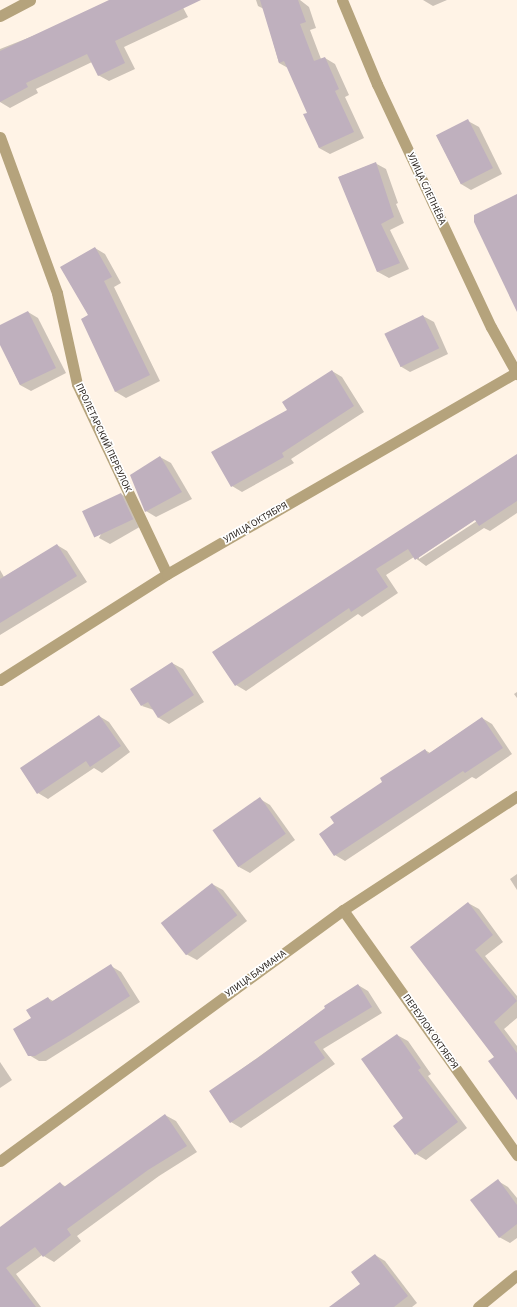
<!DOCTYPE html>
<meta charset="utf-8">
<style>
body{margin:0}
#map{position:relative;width:517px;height:1307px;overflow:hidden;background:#fff3e6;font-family:"Source Sans 3",sans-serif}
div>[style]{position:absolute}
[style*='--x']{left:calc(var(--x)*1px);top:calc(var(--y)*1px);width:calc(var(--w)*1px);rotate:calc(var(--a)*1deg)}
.shadow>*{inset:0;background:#0003}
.building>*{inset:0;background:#bfb0be;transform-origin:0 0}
.minor>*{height:11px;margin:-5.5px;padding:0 5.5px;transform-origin:5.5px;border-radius:5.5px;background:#b5a37c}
span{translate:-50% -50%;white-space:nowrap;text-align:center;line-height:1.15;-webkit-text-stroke:3.5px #fff;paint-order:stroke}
.street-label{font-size:10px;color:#2b2520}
</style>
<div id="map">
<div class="shadow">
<i style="clip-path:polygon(124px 0,179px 0,188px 17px,124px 47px,135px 69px,109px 81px,98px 75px,92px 62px,36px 89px,38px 93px,10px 108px,0 102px,0 49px)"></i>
<i style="clip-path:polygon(256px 0,300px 0,309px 7px,316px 28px,310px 30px,321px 59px,325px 58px,335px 64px,349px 95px,345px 97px,364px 138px,330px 154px,319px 148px,308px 113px,288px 68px,279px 63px,264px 9px,258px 6px)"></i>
<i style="clip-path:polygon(423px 0,447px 0,433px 6px)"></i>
<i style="clip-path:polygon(468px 121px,479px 127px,502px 174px,471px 190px,461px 184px,437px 136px)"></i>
<i style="clip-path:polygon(375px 163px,386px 169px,398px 203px,396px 204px,404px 223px,390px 230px,409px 269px,389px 278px,378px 272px,339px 177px)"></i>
<i style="clip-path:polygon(95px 248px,105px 254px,121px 283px,114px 287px,160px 381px,126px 398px,116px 392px,82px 319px,89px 315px)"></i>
<i style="clip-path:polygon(28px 312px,38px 318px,66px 373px,31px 391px,20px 385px,0 343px,0 326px)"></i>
<i style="clip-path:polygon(423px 316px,434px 322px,448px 354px,410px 372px,400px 366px)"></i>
<i style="clip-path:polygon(332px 371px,342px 377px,364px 412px,291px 459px,294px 463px,242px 492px,232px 486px,288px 410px)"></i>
<i style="clip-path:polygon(160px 457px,171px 463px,192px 499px,156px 517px,146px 511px)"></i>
<i style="clip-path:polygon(evenodd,517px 462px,517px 513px,490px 531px,484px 528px,426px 566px,414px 557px,386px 575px,398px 593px,362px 617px,358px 614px,246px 691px,236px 685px,214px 652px,517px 462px,479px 517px,480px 519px,419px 559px,419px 557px,479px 517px)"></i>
<i style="clip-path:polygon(121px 494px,131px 500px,143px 525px,110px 544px,99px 538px)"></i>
<i style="clip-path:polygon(57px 545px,67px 551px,87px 582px,0 635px,0 570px,4px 577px)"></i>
<i style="clip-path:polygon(172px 663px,183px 669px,204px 702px,169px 724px,159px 718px,154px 710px,142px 706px)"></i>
<i style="clip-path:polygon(517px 692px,517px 698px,514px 694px)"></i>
<i style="clip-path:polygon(99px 716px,109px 722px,130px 752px,102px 773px,94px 768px,48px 799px,38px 793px)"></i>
<i style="clip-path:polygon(482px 718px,492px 724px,512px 754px,476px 779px,472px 777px,345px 861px,335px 855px,336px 823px,425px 750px,430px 753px)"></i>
<i style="clip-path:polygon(260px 799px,270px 805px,295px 840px,250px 873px,239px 867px)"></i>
<i style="clip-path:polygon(517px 874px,517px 890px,510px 879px)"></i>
<i style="clip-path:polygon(212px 884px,223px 890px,247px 921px,197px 960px,186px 954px)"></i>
<i style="clip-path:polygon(468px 903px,479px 909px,503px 942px,485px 956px,517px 996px,517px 1018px,504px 1029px,517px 1046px,517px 1098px,495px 1057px,411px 947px)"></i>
<i style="clip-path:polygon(111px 966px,121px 972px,140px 1002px,46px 1061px,39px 1061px,29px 1055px,32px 1018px,48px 998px,53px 1001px)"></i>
<i style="clip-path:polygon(358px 985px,368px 991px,382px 1013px,323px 1049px,335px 1064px,241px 1128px,231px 1122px,210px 1092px)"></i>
<i style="clip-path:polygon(397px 1035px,408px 1041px,431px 1074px,428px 1076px,467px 1128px,426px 1160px,416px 1154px,404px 1119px)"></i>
<i style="clip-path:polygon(0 1062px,12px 1080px,0 1088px)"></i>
<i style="clip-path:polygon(165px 1115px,176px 1121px,197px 1152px,159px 1176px,77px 1236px,81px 1241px,54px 1262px,42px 1255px,16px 1274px,41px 1307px,0 1307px,0 1228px,60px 1183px,66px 1187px)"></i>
<i style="clip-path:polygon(498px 1181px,508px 1187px,517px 1198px,517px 1238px,510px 1243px,499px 1237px)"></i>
<i style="clip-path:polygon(375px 1255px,385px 1261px,417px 1303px,412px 1307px,352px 1307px)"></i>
</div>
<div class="building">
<i style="clip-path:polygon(109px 0,201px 0,115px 41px,125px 63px,98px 76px,87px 54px,26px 83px,28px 87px,0 102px,0 51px)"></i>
<i style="clip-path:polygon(260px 0,298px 0,306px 22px,300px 24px,314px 61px,325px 57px,339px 89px,335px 91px,354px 132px,319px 148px,303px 114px,307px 113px,284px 61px,279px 63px)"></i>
<i style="left:468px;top:119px;width:55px;height:36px;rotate:63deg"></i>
<i style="clip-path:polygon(376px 162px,394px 217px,381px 224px,400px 263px,377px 272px,338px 177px)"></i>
<i style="clip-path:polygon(517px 194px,517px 312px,474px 222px,474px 215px)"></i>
<i style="clip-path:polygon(95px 247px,112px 277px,104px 281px,150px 375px,115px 392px,81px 319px,88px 315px,60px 267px)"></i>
<i style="clip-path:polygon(28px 311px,56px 368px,20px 385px,0 345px,0 325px)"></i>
<i style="left:423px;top:315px;width:37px;height:43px;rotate:64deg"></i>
<i style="clip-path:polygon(332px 370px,354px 406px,282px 453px,284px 457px,231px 487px,211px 452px,287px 410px,282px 402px)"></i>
<i style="clip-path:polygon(517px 454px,517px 501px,479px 526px,475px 520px,415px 560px,408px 549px,376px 569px,388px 587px,351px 612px,349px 608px,235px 686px,212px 652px)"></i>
<i style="clip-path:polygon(160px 456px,182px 492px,145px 512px,130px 475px)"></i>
<i style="left:121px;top:493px;width:29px;height:43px;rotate:65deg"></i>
<i style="clip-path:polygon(57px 544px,77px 576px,0 623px,0 579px)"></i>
<i style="clip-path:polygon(172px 662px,194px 695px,158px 718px,148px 702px,141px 706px,130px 689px)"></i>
<i style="clip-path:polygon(99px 715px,121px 746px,90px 767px,86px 761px,37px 794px,20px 768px)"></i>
<i style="clip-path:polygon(482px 717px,503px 748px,465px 773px,463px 771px,334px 856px,319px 834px,334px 823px,330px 817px,382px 782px,380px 778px,425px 749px,428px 754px)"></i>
<i style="left:260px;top:797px;width:45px;height:58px;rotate:55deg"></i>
<i style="left:212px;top:883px;width:41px;height:65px;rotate:52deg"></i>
<i style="clip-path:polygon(468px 902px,493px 935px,475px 950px,517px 1001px,494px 1022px,517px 1053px,517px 1100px,488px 1061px,494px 1057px,410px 947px)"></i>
<i style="clip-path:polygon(111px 964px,130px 996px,70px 1035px,35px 1056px,28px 1056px,13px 1029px,31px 1018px,26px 1010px,48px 997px,51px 1002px)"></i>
<i style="clip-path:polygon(358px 984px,372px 1007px,314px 1042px,325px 1058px,230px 1123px,209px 1091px,259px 1057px,325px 1008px,324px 1006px)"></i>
<i style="clip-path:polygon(397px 1034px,421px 1068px,418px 1070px,458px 1122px,415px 1155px,393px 1126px,403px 1118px,361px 1059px)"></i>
<i style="clip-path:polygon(165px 1114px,187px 1146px,148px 1170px,67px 1229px,71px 1235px,43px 1257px,35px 1247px,6px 1268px,36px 1307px,0 1307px,0 1227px,60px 1182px,64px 1187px)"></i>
<i style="clip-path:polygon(498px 1179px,517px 1205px,517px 1224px,499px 1238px,470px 1200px)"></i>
<i style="clip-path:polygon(375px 1254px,408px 1296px,394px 1307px,329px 1307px,360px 1284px,351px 1272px)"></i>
</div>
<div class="minor">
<i style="--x:342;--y:0;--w:91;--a:67.4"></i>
<i style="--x:377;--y:84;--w:268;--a:64.9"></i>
<i style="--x:491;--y:327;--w:54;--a:61"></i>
<i style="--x:0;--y:16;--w:34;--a:-28"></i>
<i style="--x:0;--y:137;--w:166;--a:69.9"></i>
<i style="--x:57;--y:293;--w:93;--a:77.6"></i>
<i style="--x:77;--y:384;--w:210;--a:64.7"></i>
<i style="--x:0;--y:680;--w:198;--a:-32.4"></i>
<i style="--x:167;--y:574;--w:404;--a:-30"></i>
<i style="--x:343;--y:910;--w:301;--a:54.6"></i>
<i style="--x:0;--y:1161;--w:425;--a:-36.2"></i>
<i style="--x:343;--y:910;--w:208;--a:-33.2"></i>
<i style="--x:478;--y:1307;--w:50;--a:-39.4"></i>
</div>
<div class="street-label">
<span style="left:426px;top:189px;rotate:65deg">УЛИЦА СЛЕПНЁВА</span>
<span style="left:103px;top:438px;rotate:65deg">ПРОЛЕТАРСКИЙ ПЕРЕУЛОК</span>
<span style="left:256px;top:523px;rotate:-30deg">УЛИЦА ОКТЯБРЯ</span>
<span style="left:256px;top:974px;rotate:-36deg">УЛИЦА БАУМАНА</span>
<span style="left:430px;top:1032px;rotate:55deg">ПЕРЕУЛОК ОКТЯБРЯ</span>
</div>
</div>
